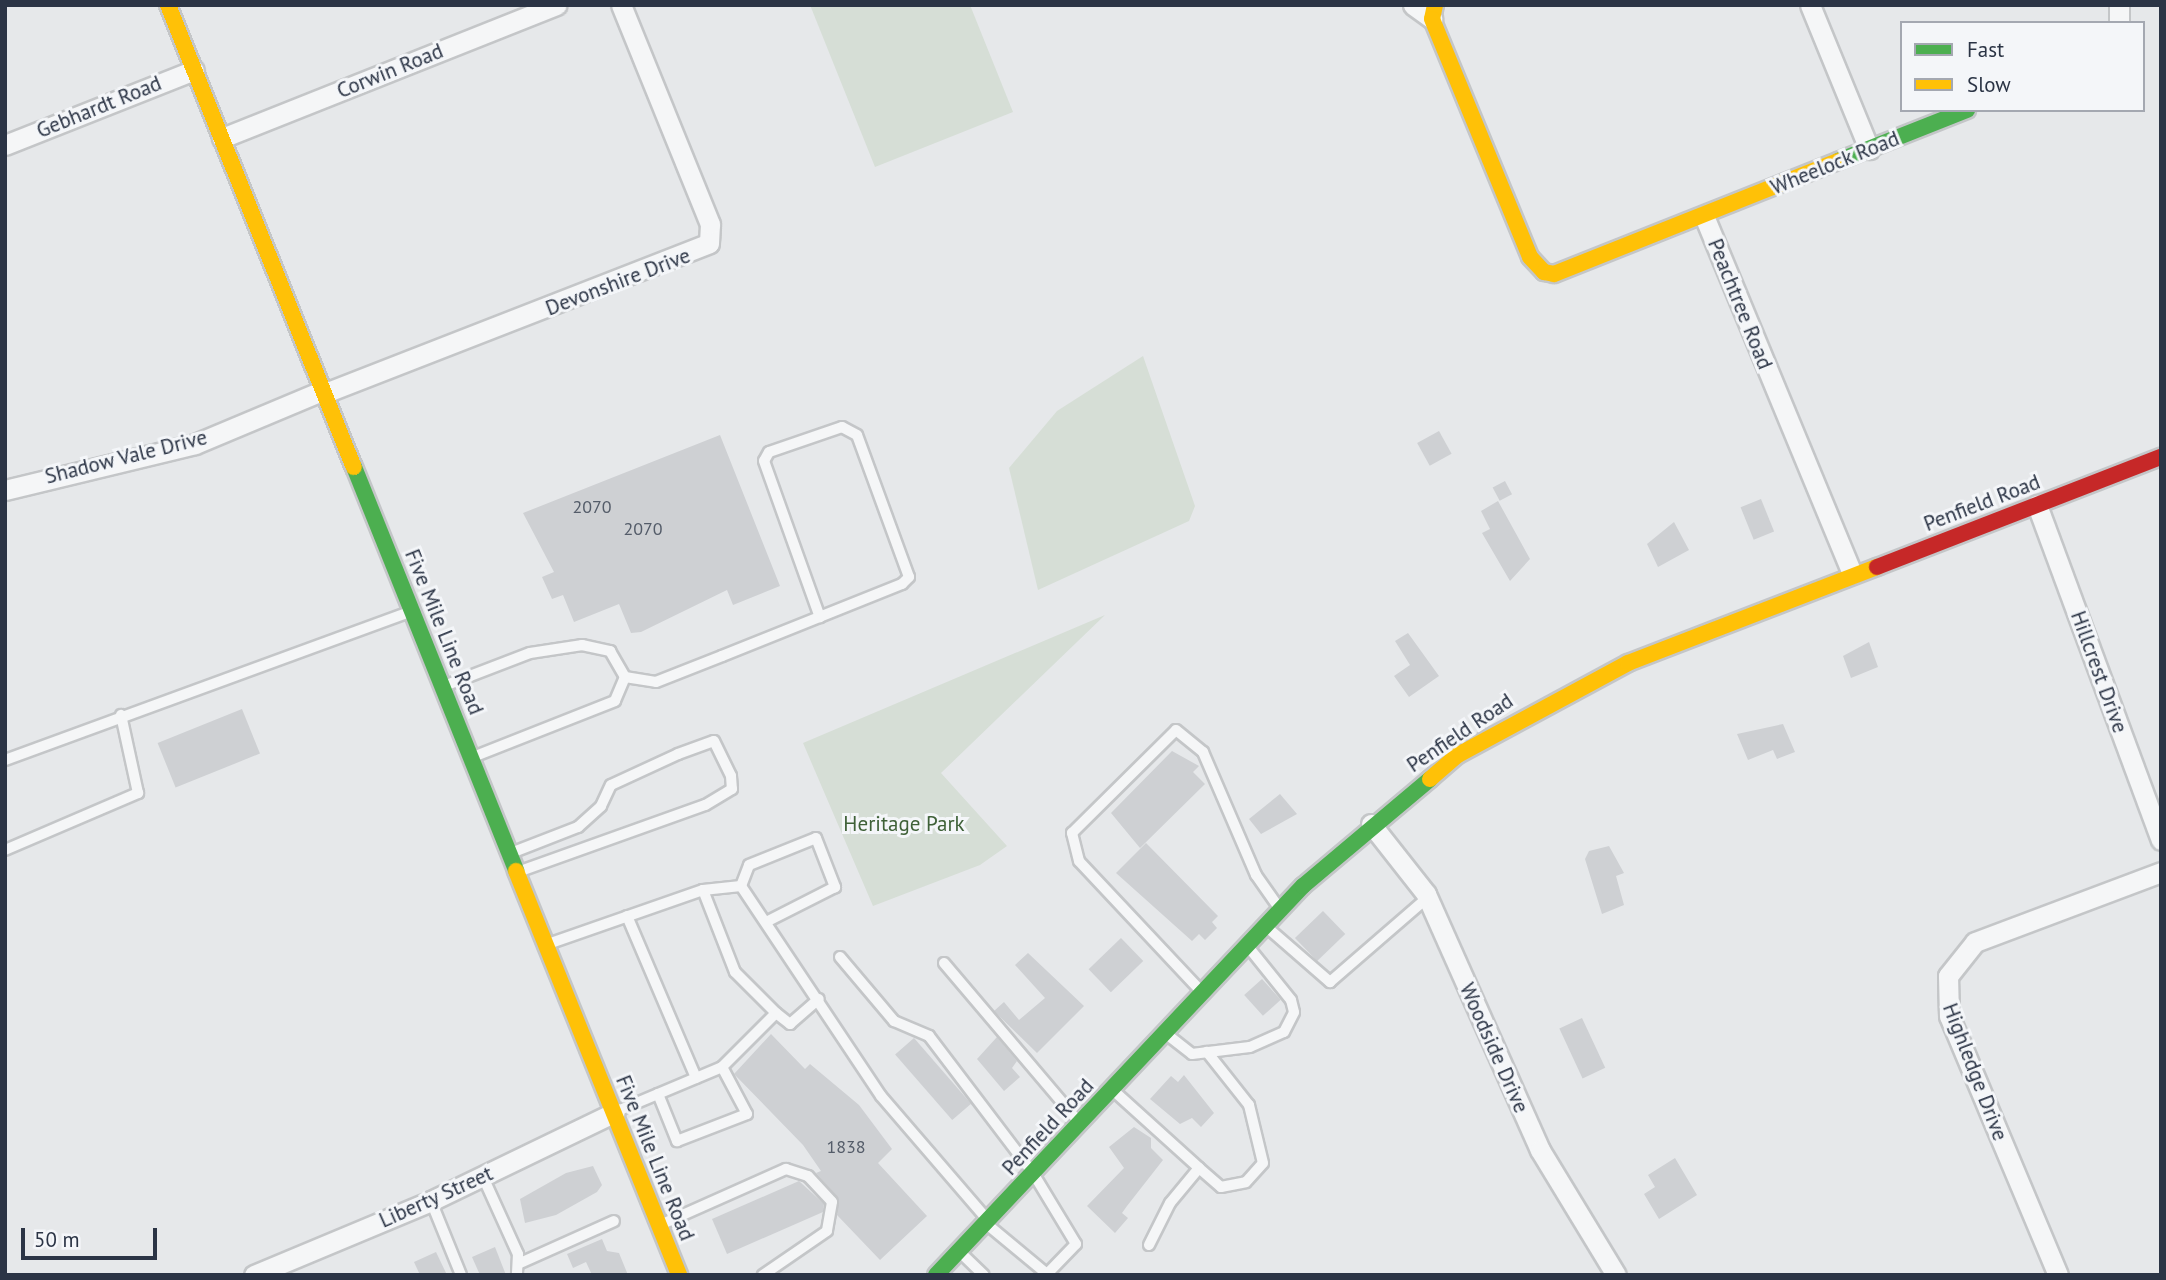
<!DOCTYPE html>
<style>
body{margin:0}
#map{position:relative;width:2166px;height:1280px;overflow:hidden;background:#e6e8ea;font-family:"PT Sans",sans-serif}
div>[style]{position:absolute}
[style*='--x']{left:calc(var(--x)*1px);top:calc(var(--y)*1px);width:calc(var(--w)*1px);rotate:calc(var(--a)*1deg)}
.green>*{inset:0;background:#d6ded6}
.building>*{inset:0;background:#ced0d3;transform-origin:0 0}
.roads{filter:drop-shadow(2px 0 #c4c6c8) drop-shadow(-2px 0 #c4c6c8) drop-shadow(0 2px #c4c6c8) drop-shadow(0 -2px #c4c6c8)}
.lane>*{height:10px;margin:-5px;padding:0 5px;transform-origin:5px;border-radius:5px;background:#f5f6f7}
.street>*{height:19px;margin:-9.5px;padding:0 9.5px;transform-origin:9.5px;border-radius:9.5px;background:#f5f6f7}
.fast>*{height:16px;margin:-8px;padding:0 8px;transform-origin:8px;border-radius:8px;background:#4caf50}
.slow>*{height:16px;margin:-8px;padding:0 8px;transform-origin:8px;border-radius:8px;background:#ffc107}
.jam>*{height:16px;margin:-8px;padding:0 8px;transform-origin:8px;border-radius:8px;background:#c62828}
span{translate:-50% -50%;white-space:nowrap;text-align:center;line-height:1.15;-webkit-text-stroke:6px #f4f6f9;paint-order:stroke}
.number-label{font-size:18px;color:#545c69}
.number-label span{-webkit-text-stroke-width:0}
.street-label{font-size:21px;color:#2b3445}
.park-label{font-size:21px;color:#3f6138}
.frame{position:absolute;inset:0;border:7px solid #2b3445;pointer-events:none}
.legend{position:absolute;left:1900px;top:21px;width:245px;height:91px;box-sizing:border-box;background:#f4f6f9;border:2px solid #a4a8b1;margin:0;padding:9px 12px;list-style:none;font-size:21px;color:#2b3445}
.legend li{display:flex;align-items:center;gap:14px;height:35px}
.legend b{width:35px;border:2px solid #a4a8b1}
.scale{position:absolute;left:21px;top:1228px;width:136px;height:32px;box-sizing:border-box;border:4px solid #2b3445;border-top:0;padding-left:9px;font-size:21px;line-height:24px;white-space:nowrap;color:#2b3445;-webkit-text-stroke:5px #f4f6f9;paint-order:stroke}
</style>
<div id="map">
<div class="green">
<i style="clip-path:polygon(810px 5px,970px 5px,1013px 112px,875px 167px)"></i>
<i style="clip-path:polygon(1143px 356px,1195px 506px,1189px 521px,1038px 590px,1009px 468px,1057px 411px)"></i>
<i style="clip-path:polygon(1105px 615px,941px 773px,1007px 846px,980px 865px,873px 906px,803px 743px)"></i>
</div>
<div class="building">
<i style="left:1439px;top:431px;width:26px;height:25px;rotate:61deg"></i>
<i style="clip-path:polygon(720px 435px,780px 586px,733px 605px,727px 590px,641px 632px,631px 633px,619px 604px,574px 622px,563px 595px,552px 599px,542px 577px,554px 572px,523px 513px)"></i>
<i style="left:1505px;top:481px;width:15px;height:14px;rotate:62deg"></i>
<i style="left:1761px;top:499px;width:35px;height:22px;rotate:68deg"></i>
<i style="clip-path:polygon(1498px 501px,1530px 559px,1510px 581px,1482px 533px,1490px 529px,1481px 511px)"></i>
<i style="clip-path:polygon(1674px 522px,1689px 550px,1658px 567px,1647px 544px)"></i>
<i style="clip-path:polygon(1408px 633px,1439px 676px,1409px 697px,1394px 676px,1410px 665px,1395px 641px)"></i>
<i style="clip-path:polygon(1869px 642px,1878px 667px,1851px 678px,1843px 656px)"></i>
<i style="left:242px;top:709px;width:48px;height:91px;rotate:68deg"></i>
<i style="clip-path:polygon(1783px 724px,1795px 752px,1777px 759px,1773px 750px,1748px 760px,1737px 734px)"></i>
<i style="clip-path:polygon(1172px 751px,1199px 766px,1193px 772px,1205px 784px,1140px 848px,1111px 813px)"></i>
<i style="clip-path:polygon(1280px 794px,1297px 814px,1261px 834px,1249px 819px)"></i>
<i style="clip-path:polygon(1146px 843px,1218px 916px,1212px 922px,1217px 928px,1205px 940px,1199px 934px,1192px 941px,1116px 873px)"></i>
<i style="clip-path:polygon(1609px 846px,1624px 873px,1616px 876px,1624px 905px,1602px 914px,1585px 859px,1589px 851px)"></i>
<i style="left:1323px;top:911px;width:32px;height:39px;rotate:46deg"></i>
<i style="left:1121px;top:938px;width:32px;height:45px;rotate:46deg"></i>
<i style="clip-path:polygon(1028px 953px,1084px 1006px,1037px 1053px,994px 1011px,1004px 1002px,1019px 1020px,1045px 998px,1015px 965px)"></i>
<i style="left:1262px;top:979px;width:28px;height:24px;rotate:48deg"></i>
<i style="left:1582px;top:1018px;width:55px;height:25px;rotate:65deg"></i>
<i style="clip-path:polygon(771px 1034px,805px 1069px,810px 1064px,859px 1105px,892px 1149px,878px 1163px,927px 1216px,880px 1260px,837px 1215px,839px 1199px,816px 1173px,821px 1171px,803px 1145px,734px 1074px)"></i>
<i style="clip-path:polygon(997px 1037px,1017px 1061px,1012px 1068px,1020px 1077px,1004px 1091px,977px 1059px)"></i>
<i style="left:914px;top:1038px;width:87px;height:25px;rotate:49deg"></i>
<i style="clip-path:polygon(1184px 1075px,1214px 1113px,1201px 1127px,1192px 1118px,1180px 1124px,1150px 1099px,1171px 1076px,1178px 1082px)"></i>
<i style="clip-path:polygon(1134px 1127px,1151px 1138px,1151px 1148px,1163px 1160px,1127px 1206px,1122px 1213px,1128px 1218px,1115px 1233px,1087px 1206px,1124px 1168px,1109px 1147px)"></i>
<i style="clip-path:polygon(1675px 1158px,1697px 1195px,1659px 1219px,1644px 1194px,1655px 1187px,1648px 1175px)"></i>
<i style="clip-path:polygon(593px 1166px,602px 1185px,597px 1192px,556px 1215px,525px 1223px,520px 1199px,566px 1173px)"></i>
<i style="clip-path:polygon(799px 1181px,824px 1204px,823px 1212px,727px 1254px,712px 1219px)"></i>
<i style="clip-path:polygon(602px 1239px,607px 1251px,619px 1253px,628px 1275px,592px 1275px,586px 1262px,573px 1268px,567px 1254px)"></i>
<i style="clip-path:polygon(495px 1247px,506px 1275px,480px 1275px,472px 1257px)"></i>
<i style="clip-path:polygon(436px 1252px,447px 1275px,420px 1275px,414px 1262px)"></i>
</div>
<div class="roads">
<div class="lane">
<i style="--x:625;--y:677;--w:31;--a:9"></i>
<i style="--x:656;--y:682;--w:71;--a:-21.5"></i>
<i style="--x:722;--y:656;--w:194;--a:-21.8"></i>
<i style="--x:902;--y:584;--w:10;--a:-45"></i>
<i style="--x:909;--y:577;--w:151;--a:-110.1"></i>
<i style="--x:857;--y:435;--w:17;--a:-152"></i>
<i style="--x:842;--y:427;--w:77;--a:161.1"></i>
<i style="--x:769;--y:452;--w:10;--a:119"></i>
<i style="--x:764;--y:461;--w:166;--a:70.3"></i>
<i style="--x:444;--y:686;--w:92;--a:-21"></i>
<i style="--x:530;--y:653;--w:53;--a:-8.7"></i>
<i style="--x:582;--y:645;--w:29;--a:12"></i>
<i style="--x:610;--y:651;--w:30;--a:60"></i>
<i style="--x:625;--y:677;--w:26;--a:113"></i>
<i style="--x:615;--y:701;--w:153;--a:158.5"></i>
<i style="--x:5;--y:760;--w:430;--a:-20.1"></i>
<i style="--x:5;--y:850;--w:145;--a:-23.2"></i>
<i style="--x:138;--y:793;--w:80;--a:-102.3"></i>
<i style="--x:511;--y:853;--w:72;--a:-21.2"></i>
<i style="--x:578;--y:827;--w:31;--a:-42"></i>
<i style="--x:601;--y:806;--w:23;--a:-65"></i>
<i style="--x:611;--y:785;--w:74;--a:-24.8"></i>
<i style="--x:678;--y:754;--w:38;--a:-20"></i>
<i style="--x:714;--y:741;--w:39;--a:64"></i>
<i style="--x:731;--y:776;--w:13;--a:86"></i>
<i style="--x:732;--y:789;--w:31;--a:149"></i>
<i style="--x:705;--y:805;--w:199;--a:160.3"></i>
<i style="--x:741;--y:886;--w:22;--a:-69"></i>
<i style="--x:749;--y:865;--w:72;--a:-21.9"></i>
<i style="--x:816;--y:838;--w:53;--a:68.8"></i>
<i style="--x:835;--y:887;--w:77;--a:153.1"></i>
<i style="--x:703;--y:890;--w:88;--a:68.7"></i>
<i style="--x:735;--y:972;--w:58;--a:45"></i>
<i style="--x:627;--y:916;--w:176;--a:66.9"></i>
<i style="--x:1269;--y:929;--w:81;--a:41"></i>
<i style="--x:1330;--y:982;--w:128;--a:-40.9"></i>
<i style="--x:548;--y:944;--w:164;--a:-19.2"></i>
<i style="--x:703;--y:890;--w:38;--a:-6"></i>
<i style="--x:741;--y:886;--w:252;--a:56.3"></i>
<i style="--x:881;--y:1096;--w:160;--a:49.3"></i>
<i style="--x:840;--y:957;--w:84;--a:49.8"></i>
<i style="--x:894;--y:1021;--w:38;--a:23"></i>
<i style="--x:929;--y:1036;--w:172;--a:52.8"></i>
<i style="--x:1033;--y:1173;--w:83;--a:58.8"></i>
<i style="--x:1076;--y:1244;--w:42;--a:134"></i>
<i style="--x:1047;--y:1274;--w:77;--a:-140.3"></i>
<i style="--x:944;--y:963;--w:206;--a:49.7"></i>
<i style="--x:1199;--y:989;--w:175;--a:-133.2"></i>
<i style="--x:1079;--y:861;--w:29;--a:-104"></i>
<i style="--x:1072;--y:833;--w:146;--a:-44.7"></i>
<i style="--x:1176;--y:730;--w:35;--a:39"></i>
<i style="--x:1203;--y:752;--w:134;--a:66.7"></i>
<i style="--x:1256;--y:875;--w:39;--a:55"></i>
<i style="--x:1169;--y:1036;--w:29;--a:38"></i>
<i style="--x:1192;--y:1054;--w:58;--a:-6.9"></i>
<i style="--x:1250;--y:1047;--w:37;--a:-24"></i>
<i style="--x:1284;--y:1032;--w:22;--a:-63"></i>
<i style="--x:1294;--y:1012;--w:12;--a:-104"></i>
<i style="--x:1291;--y:1000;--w:65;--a:-128.8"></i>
<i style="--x:1115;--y:1092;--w:113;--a:42.1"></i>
<i style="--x:1199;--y:1168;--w:45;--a:129.6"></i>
<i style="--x:1170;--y:1203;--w:47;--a:116.6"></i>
<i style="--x:658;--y:1094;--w:51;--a:68"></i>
<i style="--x:677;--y:1141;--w:75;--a:-21.1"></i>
<i style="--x:747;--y:1114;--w:53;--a:-118"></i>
<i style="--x:615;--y:1112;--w:116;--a:-22.8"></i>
<i style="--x:722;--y:1067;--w:76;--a:-45"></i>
<i style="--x:776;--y:1013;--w:18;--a:38"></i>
<i style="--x:790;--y:1024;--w:38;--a:-41"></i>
<i style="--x:1199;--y:1168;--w:29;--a:41"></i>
<i style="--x:1221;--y:1187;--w:25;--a:-11"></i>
<i style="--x:1246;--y:1182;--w:25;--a:-48"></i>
<i style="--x:1263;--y:1163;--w:60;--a:-103.6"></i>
<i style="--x:1249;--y:1105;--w:68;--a:-128.4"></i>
<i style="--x:483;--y:1177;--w:85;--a:65.6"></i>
<i style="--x:518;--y:1254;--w:21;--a:93"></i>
<i style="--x:431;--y:1201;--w:80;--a:67.9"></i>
<i style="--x:660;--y:1225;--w:138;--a:-24"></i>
<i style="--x:786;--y:1169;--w:23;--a:18"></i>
<i style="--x:808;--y:1176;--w:35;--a:47"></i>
<i style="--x:832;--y:1202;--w:29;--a:100"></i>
<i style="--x:827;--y:1231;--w:78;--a:145.5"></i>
<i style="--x:962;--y:1254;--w:30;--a:44"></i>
<i style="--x:518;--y:1264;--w:105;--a:-24.1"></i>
</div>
<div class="street">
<i style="--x:1413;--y:5;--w:24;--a:36"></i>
<i style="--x:1810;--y:5;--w:156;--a:67.7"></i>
<i style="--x:2119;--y:23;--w:18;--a:-90"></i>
<i style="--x:222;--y:138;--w:360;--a:-21.7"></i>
<i style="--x:5;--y:145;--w:203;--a:-21.6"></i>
<i style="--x:1704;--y:216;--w:387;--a:67.5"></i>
<i style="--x:325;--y:393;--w:412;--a:-21.3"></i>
<i style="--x:709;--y:243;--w:19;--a:-87"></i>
<i style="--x:710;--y:224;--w:236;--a:-112.1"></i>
<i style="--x:5;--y:490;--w:195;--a:-13.6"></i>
<i style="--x:195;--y:444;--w:140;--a:-22.7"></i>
<i style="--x:2037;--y:505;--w:357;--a:69.7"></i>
<i style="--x:1371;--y:824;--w:89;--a:51.8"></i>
<i style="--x:1426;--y:894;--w:280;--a:66"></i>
<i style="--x:1540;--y:1150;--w:146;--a:58.7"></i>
<i style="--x:254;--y:1275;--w:192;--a:-22.7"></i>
<i style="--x:431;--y:1201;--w:204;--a:-25.8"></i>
<i style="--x:2058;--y:1275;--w:281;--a:-112.8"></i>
<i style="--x:1949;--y:1016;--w:40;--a:-91.4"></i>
<i style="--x:1948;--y:976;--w:43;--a:-51.5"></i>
<i style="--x:1975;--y:942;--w:199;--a:-20.6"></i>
</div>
<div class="fast">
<i style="--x:1838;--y:161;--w:139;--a:-21.6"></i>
<i style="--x:354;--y:467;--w:435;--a:68.1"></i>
<i style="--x:936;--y:1275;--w:535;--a:-46.67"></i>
<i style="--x:1303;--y:886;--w:166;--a:-40.1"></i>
</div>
<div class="slow">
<i style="--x:168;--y:5;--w:498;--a:68.1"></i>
<i style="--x:1435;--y:5;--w:14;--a:102"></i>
<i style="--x:1432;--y:19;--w:257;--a:67.6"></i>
<i style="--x:1530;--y:257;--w:21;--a:47"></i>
<i style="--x:1544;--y:272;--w:10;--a:11"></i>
<i style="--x:1554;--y:274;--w:306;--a:-21.7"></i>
<i style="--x:1430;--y:779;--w:37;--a:-41"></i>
<i style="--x:1458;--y:755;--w:193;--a:-28.4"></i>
<i style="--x:1628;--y:663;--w:267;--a:-21.1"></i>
<i style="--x:516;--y:871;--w:436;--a:68"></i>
</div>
<div class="jam">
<i style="--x:1877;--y:567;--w:305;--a:-21.2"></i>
</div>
</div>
<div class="number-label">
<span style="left:592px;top:507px">2070</span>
<span style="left:643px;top:529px">2070</span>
<span style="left:846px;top:1147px">1838</span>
</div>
<div class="street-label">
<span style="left:390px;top:71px;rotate:-22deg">Corwin Road</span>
<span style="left:99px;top:107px;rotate:-22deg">Gebhardt Road</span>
<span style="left:1835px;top:163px;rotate:-22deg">Wheelock Road</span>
<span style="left:618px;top:282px;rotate:-21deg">Devonshire Drive</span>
<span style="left:1740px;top:304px;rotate:68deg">Peachtree Road</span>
<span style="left:126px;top:457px;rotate:-14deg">Shadow Vale Drive</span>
<span style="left:1982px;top:503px;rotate:-21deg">Penfield Road</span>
<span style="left:444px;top:632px;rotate:68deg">Five Mile Line Road</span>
<span style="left:2099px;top:672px;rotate:70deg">Hillcrest Drive</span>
<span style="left:1460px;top:733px;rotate:-34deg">Penfield Road</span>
<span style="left:1494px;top:1048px;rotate:66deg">Woodside Drive</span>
<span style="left:1975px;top:1072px;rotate:69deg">Highledge Drive</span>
<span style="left:1048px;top:1127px;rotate:-47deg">Penfield Road</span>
<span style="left:655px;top:1158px;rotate:68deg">Five Mile Line Road</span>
<span style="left:436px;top:1197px;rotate:-24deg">Liberty Street</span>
</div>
<div class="park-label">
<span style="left:904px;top:824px">Heritage Park</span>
</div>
<div class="frame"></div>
<ul class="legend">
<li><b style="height:9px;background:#4caf50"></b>Fast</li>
<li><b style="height:9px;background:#ffc107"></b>Slow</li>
</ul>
<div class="scale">50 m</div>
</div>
